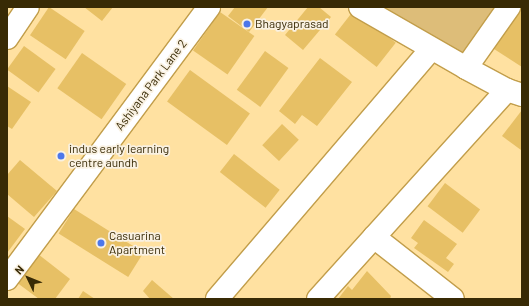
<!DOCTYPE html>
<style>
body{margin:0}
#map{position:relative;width:529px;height:306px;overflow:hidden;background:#ffe1a1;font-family:Barlow,sans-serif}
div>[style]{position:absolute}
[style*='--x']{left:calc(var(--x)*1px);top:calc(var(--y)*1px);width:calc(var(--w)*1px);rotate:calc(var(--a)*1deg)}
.green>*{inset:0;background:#ddbd79}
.building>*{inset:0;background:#e7c065;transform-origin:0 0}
.roads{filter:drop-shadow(1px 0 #c29e4b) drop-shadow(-1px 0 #c29e4b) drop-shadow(0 1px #c29e4b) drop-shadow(0 -1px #c29e4b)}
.minor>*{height:22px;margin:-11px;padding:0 11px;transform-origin:11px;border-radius:11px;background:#fff}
.dots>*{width:11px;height:11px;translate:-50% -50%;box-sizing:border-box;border:2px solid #f9f1e2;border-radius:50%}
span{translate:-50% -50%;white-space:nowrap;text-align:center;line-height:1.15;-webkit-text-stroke:3.5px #f9f1e2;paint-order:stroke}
.poi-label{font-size:12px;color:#382a05}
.left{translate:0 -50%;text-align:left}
.street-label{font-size:12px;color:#382a05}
.frame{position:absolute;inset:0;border:8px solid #382a05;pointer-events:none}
.north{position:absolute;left:8px;top:258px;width:40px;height:40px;-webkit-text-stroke:3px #f9f1e2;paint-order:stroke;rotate:313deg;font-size:11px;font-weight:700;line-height:16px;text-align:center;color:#382a05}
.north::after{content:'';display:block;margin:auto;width:14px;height:18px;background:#382a05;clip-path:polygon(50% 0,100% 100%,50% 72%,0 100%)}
</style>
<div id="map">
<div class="green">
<i style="clip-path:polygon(375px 7px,499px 7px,463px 59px)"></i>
</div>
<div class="building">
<i style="left:49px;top:7px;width:43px;height:34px;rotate:34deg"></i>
<i style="clip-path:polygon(84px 7px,113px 7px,102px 21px)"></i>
<i style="clip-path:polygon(235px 7px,268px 7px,249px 32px,228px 16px)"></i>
<i style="clip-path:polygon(308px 7px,319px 7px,331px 17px,303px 50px,285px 35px)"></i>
<i style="clip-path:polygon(520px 7px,522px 7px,522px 67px,494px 49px)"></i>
<i style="left:354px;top:10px;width:53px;height:31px;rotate:38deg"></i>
<i style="left:220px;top:12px;width:42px;height:47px;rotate:35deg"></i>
<i style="left:24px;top:46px;width:39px;height:29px;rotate:36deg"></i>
<i style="left:265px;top:51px;width:29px;height:48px;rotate:36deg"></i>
<i style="left:82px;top:53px;width:54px;height:43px;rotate:35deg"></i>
<i style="clip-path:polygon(320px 58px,352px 82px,317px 126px,302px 115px,295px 124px,279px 111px)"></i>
<i style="left:190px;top:70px;width:74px;height:39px;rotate:36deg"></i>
<i style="clip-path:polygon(7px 86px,31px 102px,12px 129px,7px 126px)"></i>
<i style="clip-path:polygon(522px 110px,522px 148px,521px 150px,502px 136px)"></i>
<i style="left:282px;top:124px;width:23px;height:29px;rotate:43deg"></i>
<i style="left:234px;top:154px;width:58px;height:23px;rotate:38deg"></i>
<i style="clip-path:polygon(20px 160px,57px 191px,34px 217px,7px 194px,7px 175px)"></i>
<i style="left:445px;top:183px;width:44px;height:29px;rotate:37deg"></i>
<i style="left:74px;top:209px;width:82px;height:29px;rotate:32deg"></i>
<i style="clip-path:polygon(7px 216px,25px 229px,7px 253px)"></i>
<i style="clip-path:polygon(424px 220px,457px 244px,446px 258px,454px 264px,448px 272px,414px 248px,418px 243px,411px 238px)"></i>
<i style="clip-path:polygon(38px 254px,70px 279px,55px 299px,39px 299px,16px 282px)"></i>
<i style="clip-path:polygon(367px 271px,391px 296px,390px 299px,338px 299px,348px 286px,352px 290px)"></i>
<i style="clip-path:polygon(152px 280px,174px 299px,150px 299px,143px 291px)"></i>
<i style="clip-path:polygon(83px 291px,95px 299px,78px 299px)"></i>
</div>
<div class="roads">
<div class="minor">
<i style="--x:360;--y:7;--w:122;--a:29.9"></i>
<i style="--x:466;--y:68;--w:47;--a:28.2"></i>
<i style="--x:507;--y:90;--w:16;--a:18"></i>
<i style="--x:7;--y:38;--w:37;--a:-56"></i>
<i style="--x:466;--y:68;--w:75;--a:-54.8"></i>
<i style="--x:374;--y:237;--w:100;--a:38.1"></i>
<i style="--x:7;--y:279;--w:339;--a:-53.4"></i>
<i style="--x:217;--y:299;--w:329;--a:-49.4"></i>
<i style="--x:318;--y:299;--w:282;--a:-47.9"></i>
</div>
</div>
<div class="dots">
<i style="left:247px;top:24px;background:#4d77ea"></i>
<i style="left:61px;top:156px;background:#4d77ea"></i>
<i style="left:101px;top:243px;background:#4d77ea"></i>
</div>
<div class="poi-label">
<span class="left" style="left:255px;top:24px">Bhagyaprasad</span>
<span class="left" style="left:69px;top:156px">indus early learning<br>centre aundh</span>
<span class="left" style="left:109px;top:243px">Casuarina<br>Apartment</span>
</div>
<div class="street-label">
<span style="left:151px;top:85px;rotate:-53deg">Ashiyana Park Lane 2</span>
</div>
<div class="frame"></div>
<div class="north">N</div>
</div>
